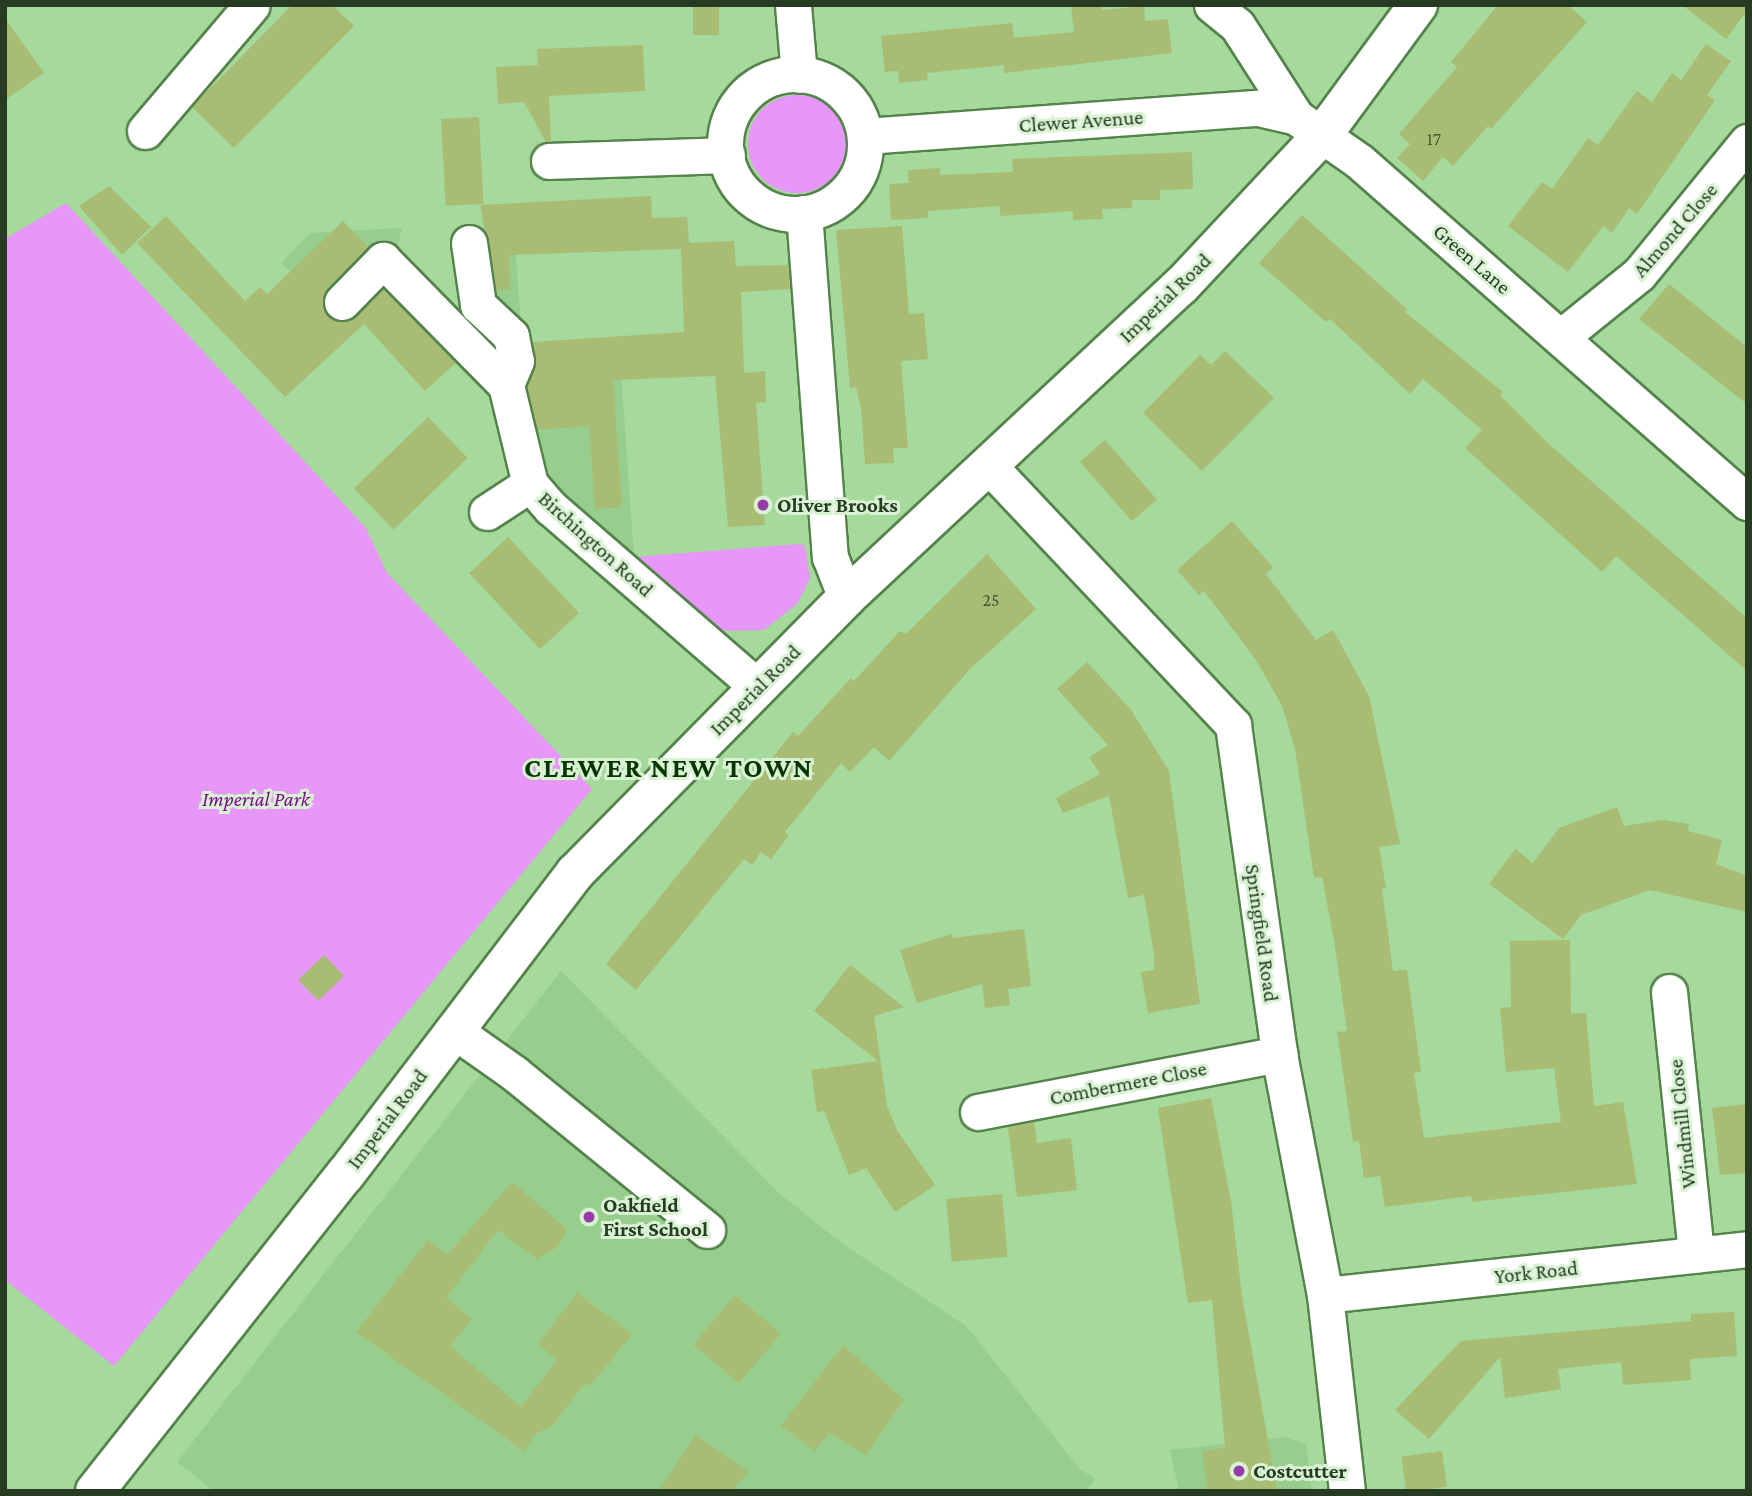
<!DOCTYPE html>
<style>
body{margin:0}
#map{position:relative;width:1752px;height:1496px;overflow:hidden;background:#a6d99c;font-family:"Crimson Pro",serif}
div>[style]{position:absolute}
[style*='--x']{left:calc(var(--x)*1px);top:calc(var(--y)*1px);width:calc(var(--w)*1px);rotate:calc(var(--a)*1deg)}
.built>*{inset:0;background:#97ce8d}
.green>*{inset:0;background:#e697f7}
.round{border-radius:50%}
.building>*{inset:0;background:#a9bc74;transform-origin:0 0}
.roads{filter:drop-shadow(2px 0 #54834b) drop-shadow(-2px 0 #54834b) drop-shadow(0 2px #54834b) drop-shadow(0 -2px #54834b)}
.minor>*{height:35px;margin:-17.5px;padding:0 17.5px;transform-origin:17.5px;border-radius:17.5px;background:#fff}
.minor>.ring{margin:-17.5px;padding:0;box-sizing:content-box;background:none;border:35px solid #fff;border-radius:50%}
.major>*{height:38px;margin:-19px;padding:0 19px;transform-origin:19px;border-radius:19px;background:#fff}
.dots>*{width:19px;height:19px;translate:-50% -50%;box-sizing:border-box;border:4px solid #d8f2d3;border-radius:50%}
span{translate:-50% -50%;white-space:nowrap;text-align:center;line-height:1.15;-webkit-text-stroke:6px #d8f2d3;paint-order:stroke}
.number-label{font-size:18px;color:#485b37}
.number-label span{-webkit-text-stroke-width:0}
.street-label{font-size:21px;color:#273b23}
.poi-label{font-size:21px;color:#273b23;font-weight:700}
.left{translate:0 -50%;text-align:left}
.park-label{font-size:21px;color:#790f8c;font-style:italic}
.district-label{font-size:28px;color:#053600;font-weight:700;letter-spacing:2px}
.frame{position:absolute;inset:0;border:7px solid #273b23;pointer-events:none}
</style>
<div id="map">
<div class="built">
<i style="clip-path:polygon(513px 221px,522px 335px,496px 307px,483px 223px)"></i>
<i style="clip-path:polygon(402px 228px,391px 276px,347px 320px,281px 263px,310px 233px)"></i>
<i style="clip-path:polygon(619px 344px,634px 557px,562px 496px,535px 453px,537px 388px,524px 352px)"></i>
<i style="clip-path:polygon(561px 971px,779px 1193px,840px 1242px,966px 1326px,1079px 1468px,1095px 1479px,1086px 1491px,214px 1491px,177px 1462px)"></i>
<i style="clip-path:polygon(1286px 1437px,1306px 1444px,1312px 1491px,1179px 1491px,1170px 1450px)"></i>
</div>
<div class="green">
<i class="round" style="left:748px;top:95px;width:98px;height:98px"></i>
<i style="clip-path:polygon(66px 203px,366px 528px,387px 573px,592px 789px,114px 1366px,5px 1280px,5px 239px)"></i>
<i style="clip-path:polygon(799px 544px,805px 546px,810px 578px,798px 603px,764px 630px,717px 631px,634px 557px)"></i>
</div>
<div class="building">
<i style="clip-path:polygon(292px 5px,332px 5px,354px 26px,234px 148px,192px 107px)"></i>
<i style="left:693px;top:5px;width:26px;height:30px"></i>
<i style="clip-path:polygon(1071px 5px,1102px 5px,1102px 10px,1144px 6px,1145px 21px,1168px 19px,1172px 53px,1004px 73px,1004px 65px,927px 73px,928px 80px,899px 83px,898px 71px,885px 72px,881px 36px,1012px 23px,1014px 38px,1074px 32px)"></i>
<i style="clip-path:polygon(1498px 5px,1568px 5px,1587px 22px,1491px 129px,1488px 126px,1453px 166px,1443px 157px,1423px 181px,1397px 158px,1410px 144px,1399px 134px,1457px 67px,1451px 62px)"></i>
<i style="clip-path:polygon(1682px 5px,1747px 5px,1747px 11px,1726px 39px)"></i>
<i style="clip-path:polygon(5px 18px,44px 73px,5px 100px)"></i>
<i style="clip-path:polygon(1706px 44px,1731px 61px,1707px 95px,1715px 100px,1637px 214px,1629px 208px,1612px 233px,1603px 226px,1568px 272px,1508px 226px,1542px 182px,1552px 189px,1588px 138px,1598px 145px,1637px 91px,1652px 102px,1672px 73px,1681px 80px)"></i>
<i style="clip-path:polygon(643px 45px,645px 91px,549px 96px,551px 141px,546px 142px,524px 102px,498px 104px,496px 67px,538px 65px,537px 49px)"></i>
<i style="left:479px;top:117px;width:87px;height:38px;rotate:87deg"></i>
<i style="clip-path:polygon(1192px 152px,1193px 189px,1160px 190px,1160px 200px,1132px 200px,1132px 208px,1102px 209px,1103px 219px,1073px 220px,1073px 211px,1000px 216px,1000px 206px,928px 211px,928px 218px,891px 220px,889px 184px,909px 183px,908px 170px,940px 168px,940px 175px,1013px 172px,1012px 159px)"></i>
<i style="clip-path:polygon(109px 186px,151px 227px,122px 255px,79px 206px)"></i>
<i style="clip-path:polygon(651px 196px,652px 218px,687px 217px,689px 243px,734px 241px,736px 266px,788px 265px,790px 289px,741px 292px,744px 373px,765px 371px,766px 402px,756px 403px,765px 525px,728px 527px,715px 376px,613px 380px,622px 507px,595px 509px,589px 426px,537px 430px,527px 386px,535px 368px,533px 342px,684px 332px,681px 249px,509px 255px,510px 289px,496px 290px,480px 205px)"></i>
<i style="clip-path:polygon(1302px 215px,1407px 309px,1405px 312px,1503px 392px,1500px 395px,1549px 444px,1747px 618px,1747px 671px,1616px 556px,1602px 572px,1465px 448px,1482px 430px,1423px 379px,1410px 394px,1330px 319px,1326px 322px,1259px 263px)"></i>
<i style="clip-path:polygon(166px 216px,245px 301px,260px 287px,267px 294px,343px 221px,368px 247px,327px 288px,323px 307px,328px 316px,348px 321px,383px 289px,456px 363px,425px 391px,364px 324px,285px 397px,137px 243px)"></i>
<i style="clip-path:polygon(902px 226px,909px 314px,924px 313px,928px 359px,901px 361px,908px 448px,893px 448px,894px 463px,865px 464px,861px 408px,856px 387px,850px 388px,836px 230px)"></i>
<i style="clip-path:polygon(1669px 284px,1747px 347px,1747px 404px,1639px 319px)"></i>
<i style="clip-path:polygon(1225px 351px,1274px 398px,1202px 471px,1143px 413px,1200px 355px,1211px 365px)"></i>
<i style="left:428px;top:417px;width:57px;height:103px;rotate:46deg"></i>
<i style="left:1105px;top:440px;width:79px;height:33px;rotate:49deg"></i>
<i style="clip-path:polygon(1232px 521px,1273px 567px,1266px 574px,1316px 640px,1333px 630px,1369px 696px,1400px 844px,1379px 847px,1386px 888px,1382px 889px,1393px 971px,1407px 970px,1421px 1072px,1414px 1073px,1424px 1138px,1561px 1122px,1554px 1068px,1506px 1072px,1500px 1008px,1511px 1007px,1510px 941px,1570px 940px,1571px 1014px,1586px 1013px,1594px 1106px,1623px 1102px,1637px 1184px,1472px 1202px,1471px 1196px,1385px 1207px,1380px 1176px,1364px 1178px,1359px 1141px,1353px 1142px,1337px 1032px,1347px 1031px,1334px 940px,1322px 877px,1314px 878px,1295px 749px,1282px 706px,1256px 660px,1204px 591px,1199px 595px,1177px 570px)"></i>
<i style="left:508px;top:537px;width:104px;height:53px;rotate:47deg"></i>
<i style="clip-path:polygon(987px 554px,1036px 609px,970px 669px,889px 761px,874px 747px,850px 772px,841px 763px,785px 832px,789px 835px,771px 859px,761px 852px,752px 865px,744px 859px,636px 990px,606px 964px,793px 732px,798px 736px,851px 678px,854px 681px,900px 631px,906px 634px)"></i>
<i style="clip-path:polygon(1087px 662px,1131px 710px,1169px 771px,1200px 1004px,1148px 1013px,1141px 972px,1154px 970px,1154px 954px,1144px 895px,1128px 898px,1109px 796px,1063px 813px,1056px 798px,1100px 774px,1089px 757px,1108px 745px,1057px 689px)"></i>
<i style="clip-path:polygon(1617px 807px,1624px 826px,1662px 820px,1689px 824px,1688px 831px,1722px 840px,1716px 864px,1747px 876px,1747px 912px,1650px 890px,1581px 915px,1563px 939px,1489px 884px,1515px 849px,1533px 863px,1559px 828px)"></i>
<i style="clip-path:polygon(1024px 929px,1031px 986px,1008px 989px,1010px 1005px,985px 1008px,982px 984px,917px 1003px,900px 950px,952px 934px,953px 938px)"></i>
<i style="left:324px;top:955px;width:29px;height:36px;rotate:46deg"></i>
<i style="clip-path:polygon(850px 965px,904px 1007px,874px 1016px,887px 1106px,897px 1130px,935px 1185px,895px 1212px,866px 1168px,849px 1175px,824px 1111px,817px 1112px,811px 1070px,878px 1061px,814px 1011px)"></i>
<i style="clip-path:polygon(1211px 1098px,1231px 1201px,1242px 1296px,1277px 1491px,1208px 1491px,1202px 1452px,1225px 1447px,1212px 1300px,1188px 1303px,1158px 1108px)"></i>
<i style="clip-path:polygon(1747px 1104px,1747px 1173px,1720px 1175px,1712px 1108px)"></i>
<i style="clip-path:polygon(1034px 1122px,1037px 1143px,1071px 1138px,1077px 1190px,1017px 1197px,1008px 1127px)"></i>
<i style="clip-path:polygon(512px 1182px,567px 1229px,558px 1247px,537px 1259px,498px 1230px,446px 1298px,472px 1319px,450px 1346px,521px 1407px,557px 1360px,538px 1344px,577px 1293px,632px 1334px,590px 1386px,585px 1383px,553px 1425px,534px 1435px,524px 1451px,356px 1332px,428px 1240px,447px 1255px)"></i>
<i style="left:1002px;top:1194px;width:63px;height:56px;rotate:85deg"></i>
<i style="left:735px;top:1295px;width:60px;height:65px;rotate:40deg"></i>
<i style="clip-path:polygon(1734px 1312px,1737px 1356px,1690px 1359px,1691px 1380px,1623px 1385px,1621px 1362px,1558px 1369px,1561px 1389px,1505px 1398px,1500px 1357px,1429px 1439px,1395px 1410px,1461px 1341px,1691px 1321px,1691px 1314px)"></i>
<i style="clip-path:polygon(843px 1345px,904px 1400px,866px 1455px,829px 1433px,815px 1451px,781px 1426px)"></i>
<i style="clip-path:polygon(696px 1435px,748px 1472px,733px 1491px,659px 1491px)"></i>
<i style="left:1442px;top:1451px;width:36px;height:41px;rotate:82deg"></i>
</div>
<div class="roads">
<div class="minor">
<i style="--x:793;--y:5;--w:70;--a:85.1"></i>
<i style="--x:1212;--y:5;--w:32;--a:39"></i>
<i style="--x:1237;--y:25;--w:109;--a:57.3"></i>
<i style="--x:1296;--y:117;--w:77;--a:34.9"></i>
<i style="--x:1359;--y:161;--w:517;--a:41.31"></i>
<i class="ring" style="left:725px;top:74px;width:105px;height:105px"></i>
<i style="--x:145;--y:131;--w:165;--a:-49.7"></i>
<i style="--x:865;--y:136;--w:394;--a:-4.1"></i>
<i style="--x:1258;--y:108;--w:39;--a:13"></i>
<i style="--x:549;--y:161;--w:178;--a:-1.9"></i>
<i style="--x:804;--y:213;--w:345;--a:85.7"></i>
<i style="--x:830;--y:557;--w:44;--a:68.7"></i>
<i style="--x:469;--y:243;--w:63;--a:81.7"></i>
<i style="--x:478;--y:305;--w:45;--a:43.2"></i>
<i style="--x:511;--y:336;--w:25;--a:79"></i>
<i style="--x:516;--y:361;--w:26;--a:113"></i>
<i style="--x:342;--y:302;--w:59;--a:-45.7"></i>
<i style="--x:383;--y:260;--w:175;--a:45.5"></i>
<i style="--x:506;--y:385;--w:102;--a:76.4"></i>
<i style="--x:530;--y:484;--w:32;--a:49"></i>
<i style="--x:551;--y:508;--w:274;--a:40.9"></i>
<i style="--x:1561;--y:337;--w:100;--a:-38.9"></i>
<i style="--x:1639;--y:274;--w:171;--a:-50.7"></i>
<i style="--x:989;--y:466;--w:356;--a:46.7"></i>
<i style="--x:1233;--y:725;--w:332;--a:82"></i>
<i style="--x:1279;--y:1054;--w:245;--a:79.2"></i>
<i style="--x:1325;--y:1295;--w:197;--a:83.6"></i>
<i style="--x:487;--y:512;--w:51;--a:-33.1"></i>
<i style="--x:1669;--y:992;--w:264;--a:84.1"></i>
<i style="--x:453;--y:1030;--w:75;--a:35.2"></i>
<i style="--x:514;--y:1073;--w:249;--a:39.1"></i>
<i style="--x:978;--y:1112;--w:307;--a:-10.9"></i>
<i style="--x:1325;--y:1295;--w:424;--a:-6.2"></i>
</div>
<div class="major">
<i style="--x:95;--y:1491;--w:403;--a:-51.7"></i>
<i style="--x:345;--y:1175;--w:380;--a:-52.7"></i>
<i style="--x:575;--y:873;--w:386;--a:-45.4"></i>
<i style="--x:846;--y:598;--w:458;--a:-43"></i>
<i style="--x:1181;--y:286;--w:209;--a:-46.9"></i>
<i style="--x:1324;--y:133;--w:159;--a:-53.7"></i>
</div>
</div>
<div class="dots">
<i style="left:763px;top:505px;background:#963da8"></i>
<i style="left:589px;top:1217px;background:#963da8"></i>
<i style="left:1239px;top:1471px;background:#963da8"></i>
</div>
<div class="number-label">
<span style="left:1434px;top:139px">17</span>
<span style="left:991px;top:600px">25</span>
</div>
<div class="street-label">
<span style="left:1081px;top:121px;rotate:-4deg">Clewer Avenue</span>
<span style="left:1675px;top:230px;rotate:-49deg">Almond Close</span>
<span style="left:1472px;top:259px;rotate:41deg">Green Lane</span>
<span style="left:1165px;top:298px;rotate:-44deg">Imperial Road</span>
<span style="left:596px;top:544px;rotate:42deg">Birchington Road</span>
<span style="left:755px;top:690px;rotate:-45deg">Imperial Road</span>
<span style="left:1262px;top:933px;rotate:82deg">Springfield Road</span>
<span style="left:1128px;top:1083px;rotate:-11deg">Combermere Close</span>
<span style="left:387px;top:1119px;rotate:-53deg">Imperial Road</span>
<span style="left:1682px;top:1124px;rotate:-96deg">Windmill Close</span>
<span style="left:1536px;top:1272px;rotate:-6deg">York Road</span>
</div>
<div class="poi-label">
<span class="left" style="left:777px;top:505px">Oliver Brooks</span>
<span class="left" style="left:603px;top:1217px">Oakfield<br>First School</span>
<span class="left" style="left:1253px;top:1471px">Costcutter</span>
</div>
<div class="park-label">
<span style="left:256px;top:799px">Imperial Park</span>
</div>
<div class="district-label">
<span style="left:669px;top:768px">CLEWER NEW TOWN</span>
</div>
<div class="frame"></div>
</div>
